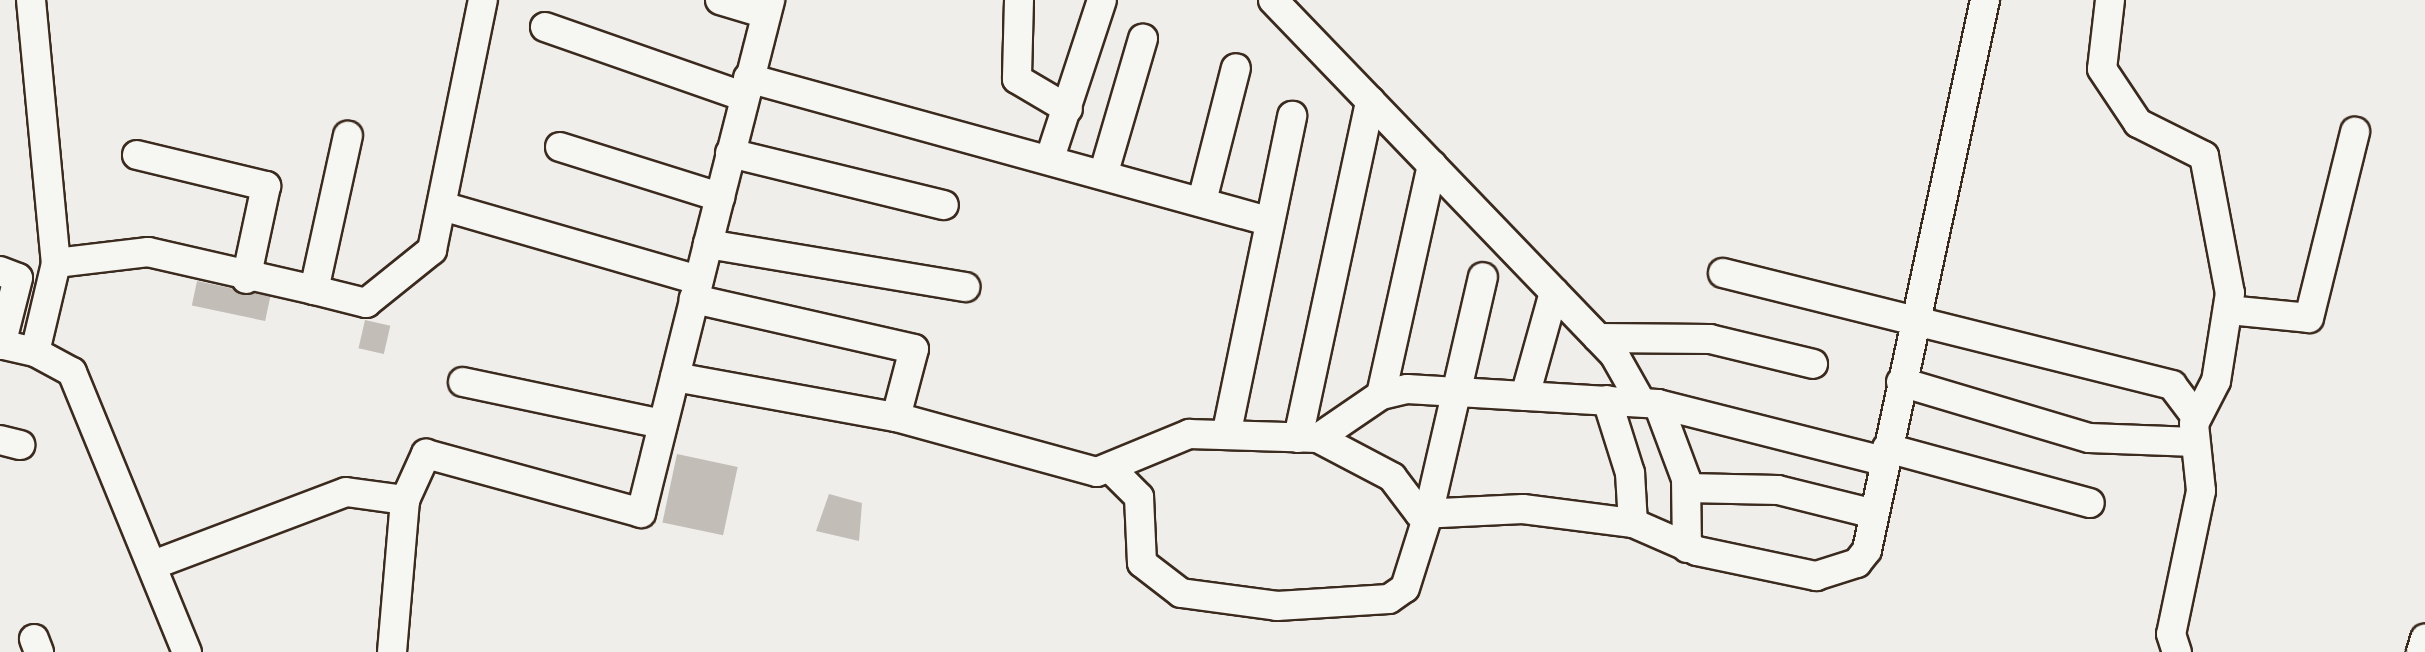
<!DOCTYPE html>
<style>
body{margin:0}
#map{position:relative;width:2425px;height:652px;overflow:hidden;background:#efeeea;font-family:Mynerve,sans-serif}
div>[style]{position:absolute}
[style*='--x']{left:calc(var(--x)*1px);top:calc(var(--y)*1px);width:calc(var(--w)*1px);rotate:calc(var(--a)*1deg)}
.building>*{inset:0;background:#c2bdb7;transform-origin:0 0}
.roads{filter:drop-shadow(2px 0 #3b2a1e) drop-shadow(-2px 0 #3b2a1e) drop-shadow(0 2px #3b2a1e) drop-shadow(0 -2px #3b2a1e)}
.minor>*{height:28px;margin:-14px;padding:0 14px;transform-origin:14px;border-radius:14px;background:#f6f6f2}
span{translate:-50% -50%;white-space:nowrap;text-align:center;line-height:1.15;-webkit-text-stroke:6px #f6f6f2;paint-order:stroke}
</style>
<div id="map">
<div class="building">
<i style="left:197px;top:281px;width:75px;height:25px;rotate:12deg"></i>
<i style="left:365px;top:320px;width:26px;height:29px;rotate:13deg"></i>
<i style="left:677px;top:454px;width:62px;height:70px;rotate:12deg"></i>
<i style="clip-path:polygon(829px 494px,862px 503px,859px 541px,816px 531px)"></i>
</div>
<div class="roads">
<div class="minor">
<i style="--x:31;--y:0;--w:264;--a:84.6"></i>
<i style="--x:720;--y:0;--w:48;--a:16.9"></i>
<i style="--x:1019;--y:0;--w:79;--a:91.5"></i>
<i style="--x:1017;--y:79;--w:59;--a:30.5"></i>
<i style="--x:1273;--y:0;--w:494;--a:46.1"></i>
<i style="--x:1615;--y:356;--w:53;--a:60.5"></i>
<i style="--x:2110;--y:0;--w:69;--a:96.6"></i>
<i style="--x:2102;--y:69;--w:65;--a:56.3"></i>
<i style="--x:2138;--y:123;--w:74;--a:26.6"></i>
<i style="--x:2204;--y:156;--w:139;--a:79.3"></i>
<i style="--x:2230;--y:293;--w:89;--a:99"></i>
<i style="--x:2216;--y:381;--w:48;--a:117.1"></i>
<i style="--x:2194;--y:424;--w:67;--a:84"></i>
<i style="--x:2201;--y:491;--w:146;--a:101.8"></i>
<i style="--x:2171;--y:634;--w:19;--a:72"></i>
<i style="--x:545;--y:27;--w:209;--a:19.3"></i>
<i style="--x:748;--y:78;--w:539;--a:15.38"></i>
<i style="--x:560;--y:147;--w:168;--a:17.4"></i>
<i style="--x:730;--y:153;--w:220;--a:13.7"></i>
<i style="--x:137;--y:155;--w:133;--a:13.5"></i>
<i style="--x:266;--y:186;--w:95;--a:102.1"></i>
<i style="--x:1050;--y:158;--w:166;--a:-71.8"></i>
<i style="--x:1104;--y:172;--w:139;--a:-73.7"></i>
<i style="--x:1202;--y:201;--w:137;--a:-75.7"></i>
<i style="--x:442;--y:206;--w:267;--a:16.1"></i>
<i style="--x:708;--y:244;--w:252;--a:-75.7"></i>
<i style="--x:0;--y:271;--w:19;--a:21"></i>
<i style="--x:18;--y:278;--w:69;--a:104.2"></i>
<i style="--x:1723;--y:273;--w:463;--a:14"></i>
<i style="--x:2172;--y:385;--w:38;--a:53"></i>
<i style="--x:314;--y:290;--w:54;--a:14"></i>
<i style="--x:366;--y:303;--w:85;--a:-38.8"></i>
<i style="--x:432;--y:250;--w:255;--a:-78.5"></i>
<i style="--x:2228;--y:310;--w:81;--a:5.6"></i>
<i style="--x:2309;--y:318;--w:192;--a:-76.1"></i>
<i style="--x:1598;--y:338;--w:112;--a:0.5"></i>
<i style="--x:1710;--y:339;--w:106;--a:13.6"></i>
<i style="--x:0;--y:344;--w:36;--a:13"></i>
<i style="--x:35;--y:352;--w:42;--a:28.4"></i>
<i style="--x:72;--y:372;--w:303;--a:67.7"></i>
<i style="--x:35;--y:352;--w:91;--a:-76.7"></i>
<i style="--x:56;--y:263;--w:93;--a:-6.8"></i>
<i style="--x:148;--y:252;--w:170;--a:12.9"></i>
<i style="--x:314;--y:290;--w:158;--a:-77.6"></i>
<i style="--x:675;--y:377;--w:225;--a:10.3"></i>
<i style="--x:896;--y:417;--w:70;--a:-75.2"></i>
<i style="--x:914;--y:349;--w:226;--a:-167.2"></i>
<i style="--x:463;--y:382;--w:204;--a:11.9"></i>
<i style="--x:1901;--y:382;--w:196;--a:16.6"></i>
<i style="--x:2089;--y:438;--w:106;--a:2.2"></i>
<i style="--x:1381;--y:395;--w:236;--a:-77.5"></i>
<i style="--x:1525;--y:396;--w:108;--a:-74.4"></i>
<i style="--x:1607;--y:400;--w:77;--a:72.5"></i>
<i style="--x:1630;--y:473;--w:50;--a:86.6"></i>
<i style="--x:1658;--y:404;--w:80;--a:69.5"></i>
<i style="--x:1686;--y:479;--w:69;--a:89.2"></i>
<i style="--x:896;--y:417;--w:208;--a:15.3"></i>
<i style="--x:1097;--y:472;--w:100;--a:-22.4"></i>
<i style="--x:1189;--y:434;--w:129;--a:1.8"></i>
<i style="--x:1318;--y:438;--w:76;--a:-34.3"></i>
<i style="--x:1381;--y:395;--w:27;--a:-13"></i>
<i style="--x:1407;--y:389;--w:251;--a:3.4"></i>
<i style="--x:1658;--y:404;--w:233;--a:14.2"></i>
<i style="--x:1227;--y:431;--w:322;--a:-78.3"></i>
<i style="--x:1298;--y:438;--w:345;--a:-77.9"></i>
<i style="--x:1318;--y:438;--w:84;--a:27.8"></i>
<i style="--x:1392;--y:477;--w:46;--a:52.9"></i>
<i style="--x:1420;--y:514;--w:103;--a:-2.8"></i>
<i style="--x:1523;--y:509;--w:111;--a:7.3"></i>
<i style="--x:1633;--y:523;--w:70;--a:23.6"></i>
<i style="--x:1697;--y:551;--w:122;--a:11.9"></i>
<i style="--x:1816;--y:576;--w:43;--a:-17.6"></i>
<i style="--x:1857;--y:563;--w:16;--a:-52"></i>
<i style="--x:1867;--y:550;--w:563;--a:-77.89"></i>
<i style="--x:0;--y:440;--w:21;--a:14"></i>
<i style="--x:1887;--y:448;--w:210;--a:15.2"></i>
<i style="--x:1113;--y:471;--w:37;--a:45"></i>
<i style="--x:1139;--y:497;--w:66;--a:87.4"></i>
<i style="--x:1142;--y:563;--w:49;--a:37.6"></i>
<i style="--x:1181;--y:593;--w:97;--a:7.7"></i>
<i style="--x:1277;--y:606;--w:112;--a:-3.6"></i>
<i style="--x:1389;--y:599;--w:19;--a:-35"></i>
<i style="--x:1405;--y:588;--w:77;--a:-72.5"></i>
<i style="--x:1428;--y:515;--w:244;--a:-77"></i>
<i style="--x:1687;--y:488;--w:91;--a:1.3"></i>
<i style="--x:1778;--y:490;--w:99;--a:14"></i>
<i style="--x:153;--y:565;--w:206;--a:-20.7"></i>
<i style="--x:346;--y:492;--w:60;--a:7.7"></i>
<i style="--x:34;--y:639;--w:14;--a:69"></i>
<i style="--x:392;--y:652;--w:153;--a:-85.1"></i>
<i style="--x:405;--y:500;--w:51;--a:-65.5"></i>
<i style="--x:426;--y:454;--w:223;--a:15.3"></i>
<i style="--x:641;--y:513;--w:277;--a:-76"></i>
<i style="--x:708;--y:244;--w:261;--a:9.5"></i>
<i style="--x:2421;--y:652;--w:14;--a:-73"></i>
</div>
</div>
</div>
